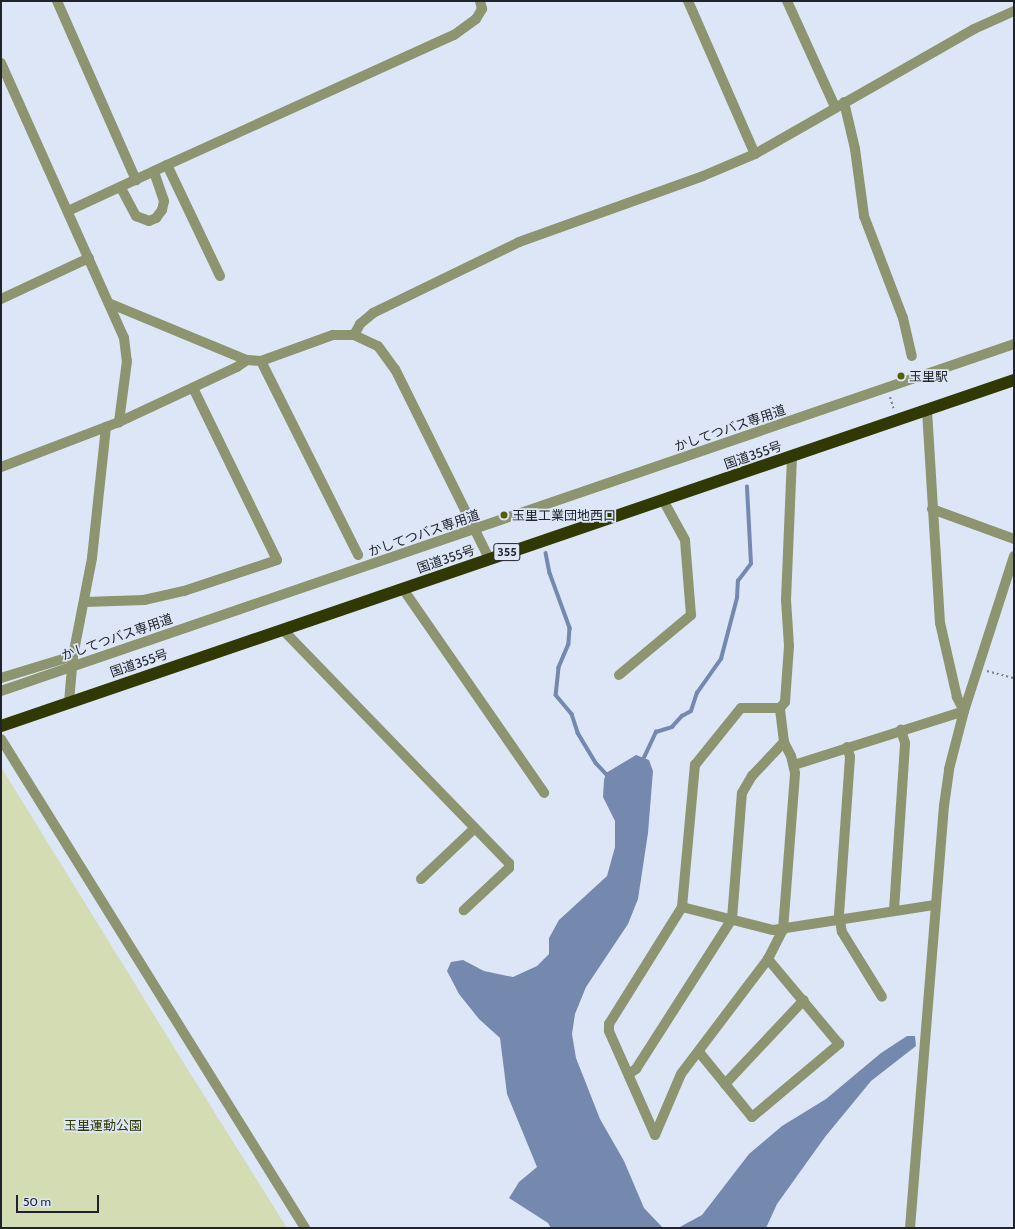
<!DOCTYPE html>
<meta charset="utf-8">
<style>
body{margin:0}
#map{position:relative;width:1015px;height:1229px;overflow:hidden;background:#dde6f7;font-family:Cabin,"Noto Sans JP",sans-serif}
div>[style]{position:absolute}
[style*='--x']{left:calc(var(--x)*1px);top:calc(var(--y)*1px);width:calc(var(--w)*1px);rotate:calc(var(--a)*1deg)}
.green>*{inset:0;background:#d3dcb3}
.water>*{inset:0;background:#7589af}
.stream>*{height:3.5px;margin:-1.75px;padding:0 1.75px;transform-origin:1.75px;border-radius:1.75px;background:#7589af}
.path>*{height:2px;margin-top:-1px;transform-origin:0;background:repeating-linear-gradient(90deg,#7b818c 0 2px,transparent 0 5px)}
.minor>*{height:10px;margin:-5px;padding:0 5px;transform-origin:5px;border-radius:5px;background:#8c956f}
.highway>*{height:12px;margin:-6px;padding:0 6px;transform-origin:6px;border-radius:6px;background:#303803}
.dots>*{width:11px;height:11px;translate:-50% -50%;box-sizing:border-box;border:2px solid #dde6f7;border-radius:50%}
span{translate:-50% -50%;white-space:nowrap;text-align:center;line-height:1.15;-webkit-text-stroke:3.5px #dde6f7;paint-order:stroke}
.shield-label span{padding:1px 3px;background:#dde6f7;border:1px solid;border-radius:3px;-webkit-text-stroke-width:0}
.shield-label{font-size:12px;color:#202329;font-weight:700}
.poi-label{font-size:13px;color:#202329}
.left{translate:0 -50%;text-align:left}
.street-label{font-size:13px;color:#202329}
.park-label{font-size:13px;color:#2f3701}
.frame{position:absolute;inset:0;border:2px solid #202329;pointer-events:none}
.scale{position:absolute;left:16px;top:1195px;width:83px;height:18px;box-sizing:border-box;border:2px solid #202329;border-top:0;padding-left:5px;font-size:12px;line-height:14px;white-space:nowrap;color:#202329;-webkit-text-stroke:3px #dde6f7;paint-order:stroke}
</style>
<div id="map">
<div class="green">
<i style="clip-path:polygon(1px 767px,193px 1078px,287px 1228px,1px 1228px)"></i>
</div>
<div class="water">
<i style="clip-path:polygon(636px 755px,649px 760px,653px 771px,648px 833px,638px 899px,628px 924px,586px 987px,575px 1014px,572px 1034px,576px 1058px,600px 1119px,624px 1161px,644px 1208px,663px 1228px,551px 1228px,548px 1223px,509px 1198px,519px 1182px,537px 1167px,507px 1094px,500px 1038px,479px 1019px,459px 994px,447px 971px,451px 962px,463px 960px,484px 971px,513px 977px,537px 966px,549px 954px,549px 938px,559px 920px,607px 876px,615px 847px,615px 821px,603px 797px,604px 780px,606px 773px)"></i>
<i style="clip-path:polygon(907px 1036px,915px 1036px,916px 1046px,871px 1081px,825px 1137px,777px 1204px,766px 1228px,678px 1228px,702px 1215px,749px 1154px,782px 1126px,826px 1099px,881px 1053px)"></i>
</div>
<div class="stream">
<i style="--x:546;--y:553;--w:20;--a:79"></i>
<i style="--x:550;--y:573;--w:59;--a:70"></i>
<i style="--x:570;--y:628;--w:16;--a:94"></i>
<i style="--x:569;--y:644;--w:26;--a:113"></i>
<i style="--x:559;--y:668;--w:27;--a:96"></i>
<i style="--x:556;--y:695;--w:25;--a:50"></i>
<i style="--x:572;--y:714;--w:20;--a:72"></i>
<i style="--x:578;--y:733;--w:35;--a:59"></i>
<i style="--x:596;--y:763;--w:19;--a:47"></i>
<i style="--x:642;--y:762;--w:33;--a:-65"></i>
<i style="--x:656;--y:732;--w:17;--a:-17"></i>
<i style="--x:672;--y:727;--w:15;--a:-48"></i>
<i style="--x:682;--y:716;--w:10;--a:-29"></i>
<i style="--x:691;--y:711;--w:19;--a:-72"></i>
<i style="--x:697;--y:693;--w:42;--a:-54.8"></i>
<i style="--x:721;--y:659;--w:63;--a:-75.3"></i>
<i style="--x:737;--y:598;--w:17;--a:-87"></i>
<i style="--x:738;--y:581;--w:21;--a:-53"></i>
<i style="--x:751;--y:564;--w:77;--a:-93"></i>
</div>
<div class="path">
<i style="--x:890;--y:397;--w:14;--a:73"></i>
<i style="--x:987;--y:671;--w:28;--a:15"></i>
</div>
<div class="minor">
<i style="--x:57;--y:1;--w:196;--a:66.2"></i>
<i style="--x:688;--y:1;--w:167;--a:66.4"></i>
<i style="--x:787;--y:1;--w:116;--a:65.6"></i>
<i style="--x:1;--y:63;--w:301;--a:65.9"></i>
<i style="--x:124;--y:338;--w:23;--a:83"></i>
<i style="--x:127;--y:361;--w:62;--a:97.5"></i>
<i style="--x:844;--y:102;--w:48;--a:76.8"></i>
<i style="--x:855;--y:149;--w:68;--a:82.3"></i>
<i style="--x:864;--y:216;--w:109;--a:69.1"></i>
<i style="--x:903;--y:318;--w:39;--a:77"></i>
<i style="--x:121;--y:188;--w:32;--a:62"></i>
<i style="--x:136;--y:216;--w:14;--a:21"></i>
<i style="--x:149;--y:221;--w:8;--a:-23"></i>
<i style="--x:156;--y:218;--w:10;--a:-53"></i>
<i style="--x:162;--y:210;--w:9;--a:-77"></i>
<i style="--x:164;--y:201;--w:31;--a:-109"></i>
<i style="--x:68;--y:211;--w:109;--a:-24.9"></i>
<i style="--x:220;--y:276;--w:123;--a:-115.5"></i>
<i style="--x:167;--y:165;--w:315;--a:-24.4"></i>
<i style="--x:454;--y:35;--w:27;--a:-36"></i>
<i style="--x:476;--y:19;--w:12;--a:-59"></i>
<i style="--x:482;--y:9;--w:8;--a:-104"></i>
<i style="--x:1;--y:299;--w:97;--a:-25"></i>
<i style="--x:111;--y:304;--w:147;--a:22.4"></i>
<i style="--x:247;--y:360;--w:14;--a:4"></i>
<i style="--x:261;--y:361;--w:77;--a:-19.9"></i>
<i style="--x:333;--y:335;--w:21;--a:0"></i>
<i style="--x:354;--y:335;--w:26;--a:25"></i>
<i style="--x:378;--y:346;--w:29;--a:54"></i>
<i style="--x:395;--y:369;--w:211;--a:63.6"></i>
<i style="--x:354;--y:335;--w:13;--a:-61"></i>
<i style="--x:360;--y:324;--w:17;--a:-40"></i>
<i style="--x:373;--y:313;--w:162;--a:-25.9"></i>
<i style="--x:519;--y:242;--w:195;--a:-19.7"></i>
<i style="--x:703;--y:176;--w:56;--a:-22.9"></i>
<i style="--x:755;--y:154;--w:252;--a:-29.7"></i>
<i style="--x:974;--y:29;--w:44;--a:-24.2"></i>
<i style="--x:261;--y:361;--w:217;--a:63.4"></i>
<i style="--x:1;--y:467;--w:126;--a:-20.9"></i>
<i style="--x:119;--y:422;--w:130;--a:-25"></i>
<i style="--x:237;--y:367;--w:12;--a:-35"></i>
<i style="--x:932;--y:509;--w:87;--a:20.1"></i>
<i style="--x:403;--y:589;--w:248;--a:55.3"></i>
<i style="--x:85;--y:602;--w:59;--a:-1.9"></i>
<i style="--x:144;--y:600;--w:41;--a:-12.7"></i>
<i style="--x:184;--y:591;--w:98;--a:-18.4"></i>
<i style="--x:277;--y:560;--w:191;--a:-116"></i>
<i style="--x:283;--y:630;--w:325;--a:45.9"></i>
<i style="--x:509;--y:863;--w:5;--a:90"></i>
<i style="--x:509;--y:868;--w:62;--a:137"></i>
<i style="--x:619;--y:675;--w:94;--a:-39.8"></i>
<i style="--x:691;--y:615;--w:75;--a:-94.6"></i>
<i style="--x:685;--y:540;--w:46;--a:-118.8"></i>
<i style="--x:1;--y:678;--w:75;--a:-17"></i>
<i style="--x:1;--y:691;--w:1071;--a:-18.91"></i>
<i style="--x:69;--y:702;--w:46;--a:-85"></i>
<i style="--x:73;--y:656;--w:100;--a:-79"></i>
<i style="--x:92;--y:558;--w:132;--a:-83.9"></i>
<i style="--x:1;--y:739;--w:576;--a:58.13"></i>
<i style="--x:847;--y:747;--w:10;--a:73"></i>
<i style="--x:850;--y:757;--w:157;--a:94"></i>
<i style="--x:839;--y:914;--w:18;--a:81"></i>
<i style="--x:842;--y:932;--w:76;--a:58.4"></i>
<i style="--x:794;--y:765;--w:178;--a:-17.6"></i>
<i style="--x:964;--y:711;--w:16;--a:-117"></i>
<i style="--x:957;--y:697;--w:76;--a:-102.9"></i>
<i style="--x:940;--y:623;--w:212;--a:-93.5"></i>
<i style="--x:421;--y:879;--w:74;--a:-43.4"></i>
<i style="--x:682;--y:907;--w:94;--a:14.2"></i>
<i style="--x:773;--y:930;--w:164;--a:-8.8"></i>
<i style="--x:894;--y:910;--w:167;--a:-86.2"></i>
<i style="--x:905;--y:743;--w:14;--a:-107"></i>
<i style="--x:699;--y:1052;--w:84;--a:50.8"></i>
<i style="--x:752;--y:1117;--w:114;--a:-40"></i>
<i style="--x:839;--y:1044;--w:111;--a:-129.9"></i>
<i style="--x:629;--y:1074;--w:9;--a:-36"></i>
<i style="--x:636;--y:1069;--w:178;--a:-57.4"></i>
<i style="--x:732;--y:919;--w:126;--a:-85.5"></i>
<i style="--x:742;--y:793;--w:20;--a:-60"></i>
<i style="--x:752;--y:776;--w:47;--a:-46.7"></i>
<i style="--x:725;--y:1084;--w:115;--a:-46.8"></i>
<i style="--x:655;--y:1135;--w:66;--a:-66.9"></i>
<i style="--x:681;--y:1074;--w:144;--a:-52.9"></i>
<i style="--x:768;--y:959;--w:33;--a:-63"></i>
<i style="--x:783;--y:930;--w:157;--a:-85.6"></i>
<i style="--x:795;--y:773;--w:17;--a:-103"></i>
<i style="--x:791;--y:756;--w:16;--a:-117"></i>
<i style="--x:784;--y:742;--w:34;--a:-97"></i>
<i style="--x:780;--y:708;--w:8;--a:-50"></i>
<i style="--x:785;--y:702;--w:56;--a:-85.9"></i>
<i style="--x:789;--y:646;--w:46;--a:-93.7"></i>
<i style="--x:786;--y:600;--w:143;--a:-87.6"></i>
<i style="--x:655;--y:1135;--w:114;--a:-113.9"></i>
<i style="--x:609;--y:1031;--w:7;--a:-90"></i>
<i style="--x:609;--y:1024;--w:138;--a:-58"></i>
<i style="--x:682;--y:907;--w:143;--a:-84.8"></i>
<i style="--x:695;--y:765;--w:73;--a:-51.1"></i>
<i style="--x:741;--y:708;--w:39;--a:0"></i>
<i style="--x:910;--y:1228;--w:423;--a:-85.4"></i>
<i style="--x:944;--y:806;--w:37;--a:-82"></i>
<i style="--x:949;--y:769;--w:60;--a:-75.5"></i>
<i style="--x:964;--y:711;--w:163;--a:-72.1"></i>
</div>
<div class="highway">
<i style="--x:1;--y:726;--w:1070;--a:-18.86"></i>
</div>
<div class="dots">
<i style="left:901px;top:376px;background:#536000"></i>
<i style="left:504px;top:515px;background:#536000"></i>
</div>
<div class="shield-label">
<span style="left:507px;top:552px">355</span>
</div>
<div class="poi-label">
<span class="left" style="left:909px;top:376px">玉里駅</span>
<span class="left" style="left:512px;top:515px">玉里工業団地西口</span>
</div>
<div class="street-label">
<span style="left:730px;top:428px;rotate:-19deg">かしてつバス専用道</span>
<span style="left:753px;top:455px;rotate:-19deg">国道355号</span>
<span style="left:424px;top:533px;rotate:-19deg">かしてつバス専用道</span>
<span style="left:446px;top:559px;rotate:-19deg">国道355号</span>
<span style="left:117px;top:637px;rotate:-19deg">かしてつバス専用道</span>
<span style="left:139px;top:663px;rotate:-19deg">国道355号</span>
</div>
<div class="park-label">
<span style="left:103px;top:1125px">玉里運動公園</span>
</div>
<div class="frame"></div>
<div class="scale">50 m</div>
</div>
